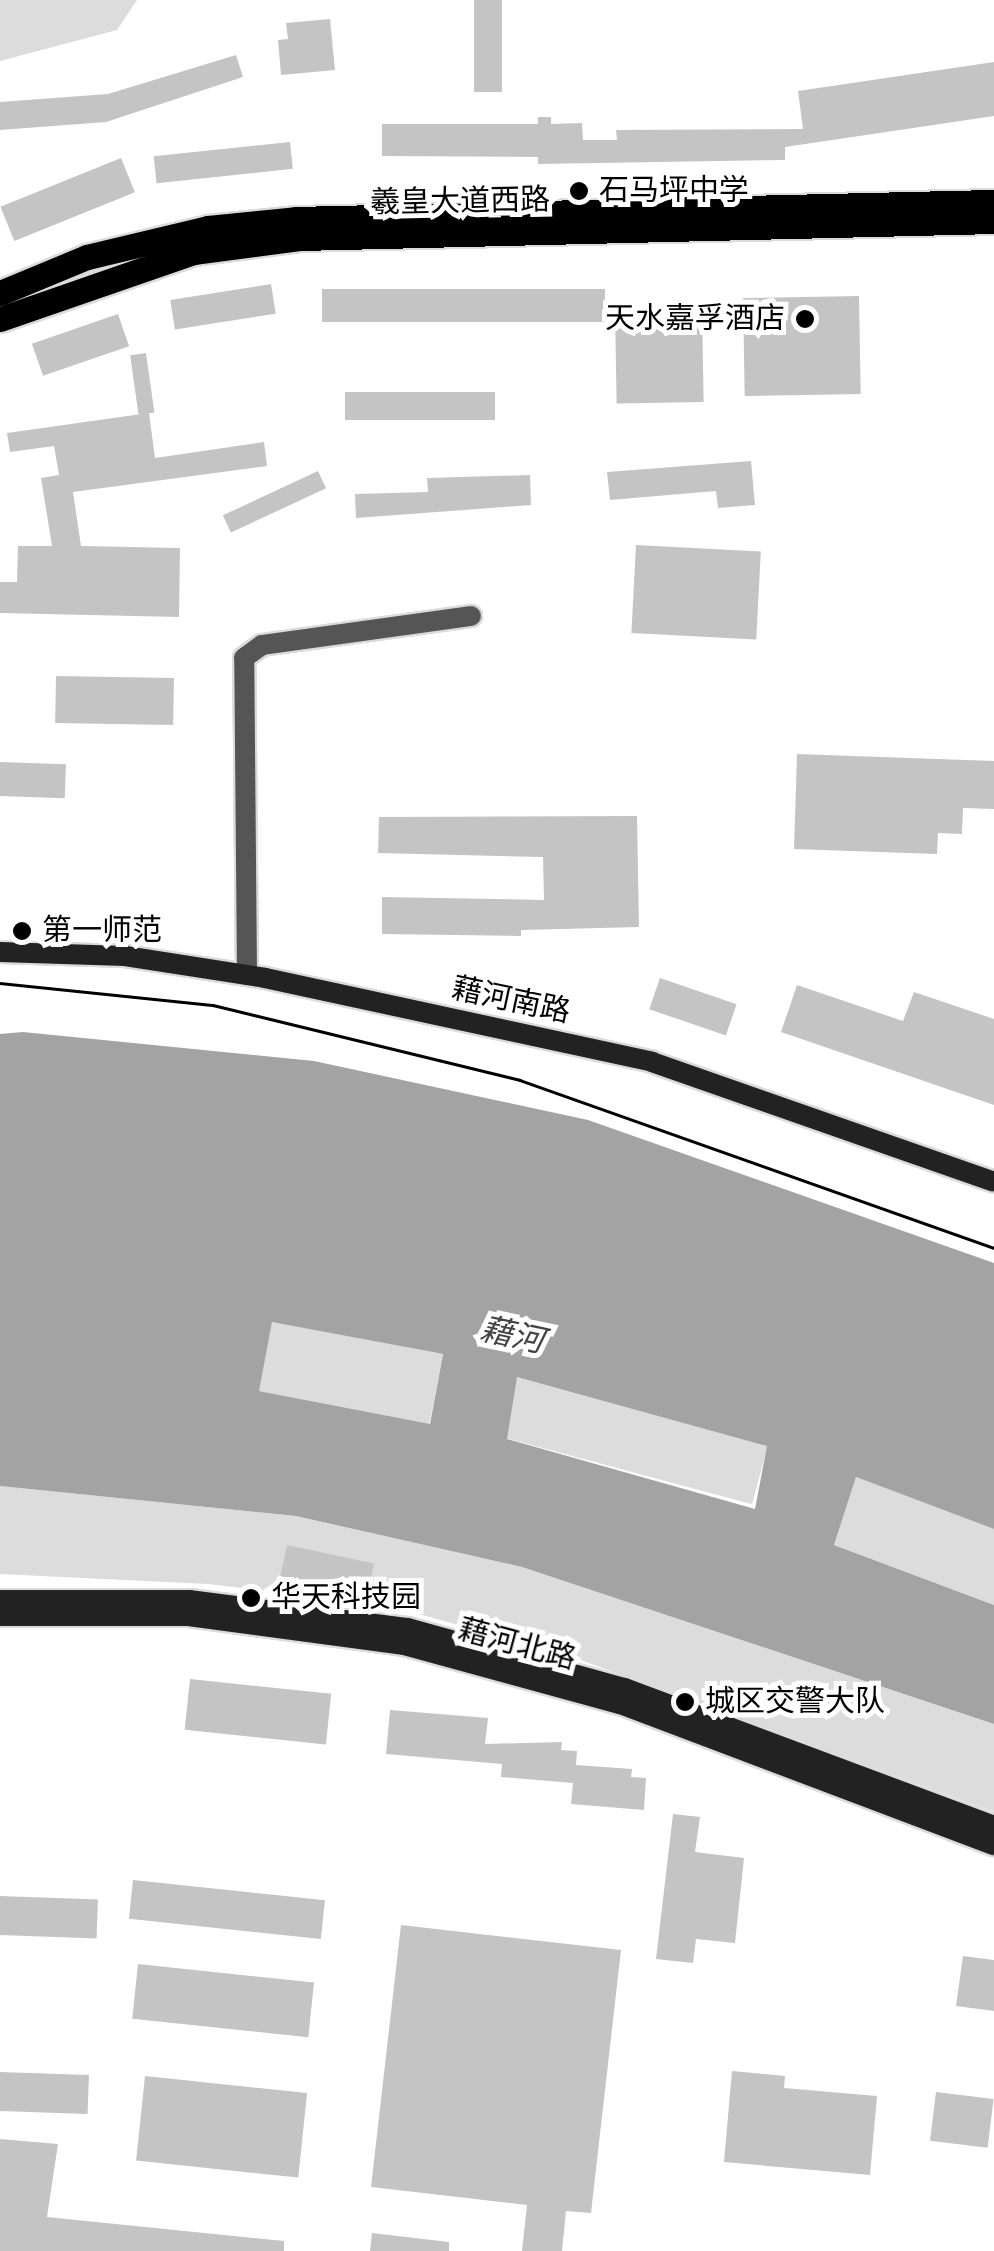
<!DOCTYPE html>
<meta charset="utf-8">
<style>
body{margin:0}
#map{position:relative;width:994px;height:2251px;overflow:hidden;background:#fff;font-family:"Varela Round","Noto Sans SC",sans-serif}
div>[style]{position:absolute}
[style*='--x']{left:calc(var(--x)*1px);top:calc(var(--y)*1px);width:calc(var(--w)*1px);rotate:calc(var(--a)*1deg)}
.green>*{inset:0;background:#dcdcdc;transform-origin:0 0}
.water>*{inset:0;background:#a3a3a3}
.building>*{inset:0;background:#c4c4c4;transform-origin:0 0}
.roads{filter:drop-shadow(2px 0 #dbdbdb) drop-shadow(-2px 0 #dbdbdb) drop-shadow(0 2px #dbdbdb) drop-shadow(0 -2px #dbdbdb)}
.street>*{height:20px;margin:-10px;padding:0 10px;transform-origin:10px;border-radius:10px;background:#555}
.secondary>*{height:20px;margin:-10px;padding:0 10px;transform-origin:10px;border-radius:10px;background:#222}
.primary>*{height:25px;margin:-12.5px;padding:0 12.5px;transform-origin:12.5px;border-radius:12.5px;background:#000}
.tram>*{height:2.5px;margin:-1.25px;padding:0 1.25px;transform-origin:1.25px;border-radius:1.25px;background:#000}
.dots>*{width:28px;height:28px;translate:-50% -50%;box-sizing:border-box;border:5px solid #fff;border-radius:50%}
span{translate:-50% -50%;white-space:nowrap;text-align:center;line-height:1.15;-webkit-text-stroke:10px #fff;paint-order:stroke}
.poi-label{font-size:30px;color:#000}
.left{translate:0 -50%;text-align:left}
.right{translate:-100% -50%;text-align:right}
.street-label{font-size:30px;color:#000}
.water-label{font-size:32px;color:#444;font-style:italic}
</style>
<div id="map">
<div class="green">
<i style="clip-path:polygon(0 0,137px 0,117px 30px,0 61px)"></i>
<i style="left:272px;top:1321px;width:174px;height:71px;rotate:11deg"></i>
<i style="left:517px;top:1377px;width:260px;height:62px;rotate:15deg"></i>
<i style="clip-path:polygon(856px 1477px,994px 1529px,994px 1605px,834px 1545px)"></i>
<i style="clip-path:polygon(0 1486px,296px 1516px,522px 1567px,994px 1724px,994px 1812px,578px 1659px,391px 1606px,208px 1584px,0 1574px)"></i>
</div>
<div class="water">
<i style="clip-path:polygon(evenodd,23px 1032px,314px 1061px,588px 1120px,994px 1263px,994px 1529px,856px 1477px,834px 1545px,994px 1605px,994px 1724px,522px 1567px,296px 1516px,0 1486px,0 1034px,23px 1032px,272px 1322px,443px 1354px,430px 1424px,259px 1391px,272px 1322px,23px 1032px,517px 1377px,767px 1446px,755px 1509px,507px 1439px,517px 1377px)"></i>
</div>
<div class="building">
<i style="left:474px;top:0;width:28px;height:92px"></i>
<i style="clip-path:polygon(330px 19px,335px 70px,281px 75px,278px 40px,288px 39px,286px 23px)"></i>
<i style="clip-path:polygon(236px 55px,243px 77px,106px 122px,0 130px,0 102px,108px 94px)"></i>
<i style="clip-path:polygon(994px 62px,994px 116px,785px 147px,785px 160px,538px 164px,538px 157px,382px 156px,382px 124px,538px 124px,538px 117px,551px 117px,551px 124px,582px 123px,583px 140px,617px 140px,616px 130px,803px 129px,798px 91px)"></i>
<i style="left:290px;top:142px;width:27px;height:137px;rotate:84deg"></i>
<i style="left:121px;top:158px;width:37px;height:130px;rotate:68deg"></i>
<i style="left:271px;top:284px;width:30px;height:102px;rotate:81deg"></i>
<i style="left:605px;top:289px;width:33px;height:283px;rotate:90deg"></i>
<i style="left:859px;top:296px;width:98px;height:116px;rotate:89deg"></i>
<i style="left:702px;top:309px;width:93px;height:87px;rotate:89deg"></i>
<i style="left:118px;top:314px;width:34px;height:91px;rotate:71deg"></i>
<i style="left:146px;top:353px;width:60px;height:16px;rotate:82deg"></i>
<i style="left:495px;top:392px;width:28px;height:150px;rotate:90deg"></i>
<i style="clip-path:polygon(149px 413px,155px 458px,264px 442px,267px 466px,73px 492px,81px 546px,180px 548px,179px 617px,0 613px,0 582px,17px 582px,18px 546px,52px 546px,41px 478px,59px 475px,54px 446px,10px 452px,7px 433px)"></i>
<i style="clip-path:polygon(751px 461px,755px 505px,718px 508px,716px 491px,610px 500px,607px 472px)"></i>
<i style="left:318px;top:471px;width:19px;height:105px;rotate:65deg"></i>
<i style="clip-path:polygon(530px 475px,531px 505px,356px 518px,355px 494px,428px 492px,427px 478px)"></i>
<i style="left:636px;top:545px;width:125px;height:88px;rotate:3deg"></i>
<i style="left:56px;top:676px;width:118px;height:47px;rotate:1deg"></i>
<i style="clip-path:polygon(797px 754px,994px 761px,994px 809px,963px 808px,962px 834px,938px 833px,937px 854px,794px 849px)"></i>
<i style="left:0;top:762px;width:66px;height:34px;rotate:2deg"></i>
<i style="clip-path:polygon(637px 816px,639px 927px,521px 930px,521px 936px,382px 934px,382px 897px,544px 900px,543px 857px,378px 853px,379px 817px)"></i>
<i style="left:660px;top:978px;width:81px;height:33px;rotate:19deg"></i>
<i style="clip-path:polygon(797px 985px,903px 1021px,914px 992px,994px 1019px,994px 1105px,781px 1032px)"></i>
<i style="left:287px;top:1545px;width:89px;height:36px;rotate:12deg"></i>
<i style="left:190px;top:1679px;width:142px;height:51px;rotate:6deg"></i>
<i style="clip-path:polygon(390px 1710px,488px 1718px,485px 1744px,562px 1742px,561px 1750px,577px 1751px,576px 1765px,632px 1769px,631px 1777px,646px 1778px,644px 1810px,571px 1804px,573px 1783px,501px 1777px,502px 1764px,386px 1754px)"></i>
<i style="clip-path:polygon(673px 1814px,700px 1817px,695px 1852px,744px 1858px,735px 1943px,696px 1939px,693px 1963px,656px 1959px)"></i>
<i style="left:133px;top:1880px;width:193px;height:39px;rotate:6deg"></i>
<i style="left:0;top:1896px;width:98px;height:39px;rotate:2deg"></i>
<i style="clip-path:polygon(401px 1925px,621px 1950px,591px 2213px,566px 2211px,562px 2251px,522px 2251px,527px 2205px,371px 2187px)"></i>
<i style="clip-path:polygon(963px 1956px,994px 1960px,994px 2011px,956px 2006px)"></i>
<i style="left:138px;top:1964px;width:177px;height:55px;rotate:6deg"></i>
<i style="clip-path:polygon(732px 2071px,785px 2076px,784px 2088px,877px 2096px,870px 2175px,724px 2162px)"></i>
<i style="left:0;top:2072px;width:89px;height:39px;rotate:2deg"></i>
<i style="left:145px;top:2076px;width:163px;height:85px;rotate:6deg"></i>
<i style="left:936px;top:2092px;width:58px;height:49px;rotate:7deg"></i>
<i style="clip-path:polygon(0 2139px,58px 2144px,47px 2217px,284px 2241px,284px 2251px,0 2251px)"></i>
<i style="clip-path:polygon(372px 2233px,449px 2242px,449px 2251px,370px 2251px)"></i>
</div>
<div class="roads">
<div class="street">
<i style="--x:247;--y:975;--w:317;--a:-90.5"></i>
<i style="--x:244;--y:658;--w:22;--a:-36"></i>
<i style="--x:262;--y:645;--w:211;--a:-7.9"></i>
</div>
<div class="secondary">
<i style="--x:0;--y:952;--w:125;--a:1.8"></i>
<i style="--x:125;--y:956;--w:142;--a:8.9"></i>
<i style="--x:265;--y:978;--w:396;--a:12.2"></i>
<i style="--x:652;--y:1062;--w:362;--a:19.3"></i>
<i style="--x:0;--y:1600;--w:189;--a:0"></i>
<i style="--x:189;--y:1600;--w:221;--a:7.3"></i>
<i style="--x:408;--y:1628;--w:225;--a:15.5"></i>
<i style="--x:625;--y:1688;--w:394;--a:20.5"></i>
<i style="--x:0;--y:1616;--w:187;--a:0"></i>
<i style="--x:187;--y:1616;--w:219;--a:7.6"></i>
<i style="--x:404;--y:1645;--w:224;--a:15.3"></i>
<i style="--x:620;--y:1704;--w:400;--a:20.7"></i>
</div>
<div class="primary">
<i style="--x:0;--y:293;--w:94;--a:-22.5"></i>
<i style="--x:87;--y:257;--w:124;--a:-13.5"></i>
<i style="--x:208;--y:228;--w:88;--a:-5.8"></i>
<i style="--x:296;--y:219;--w:698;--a:-1.4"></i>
<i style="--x:0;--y:319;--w:205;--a:-19.1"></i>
<i style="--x:194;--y:252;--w:107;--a:-7.5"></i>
<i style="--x:300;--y:238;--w:694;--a:-1.4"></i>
</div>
</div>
<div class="tram">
<i style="--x:0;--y:983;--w:214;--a:5.9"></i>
<i style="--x:213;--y:1005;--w:316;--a:13.7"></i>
<i style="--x:520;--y:1080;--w:503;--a:19.52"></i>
</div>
<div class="dots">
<i style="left:579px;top:191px;background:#000"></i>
<i style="left:805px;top:319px;background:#000"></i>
<i style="left:22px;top:931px;background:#000"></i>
<i style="left:251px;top:1598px;background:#000"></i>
<i style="left:685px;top:1702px;background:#000"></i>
</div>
<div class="poi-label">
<span class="left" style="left:599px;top:191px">石马坪中学</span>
<span class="right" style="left:785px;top:319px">天水嘉孚酒店</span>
<span class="left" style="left:42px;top:931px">第一师范</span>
<span class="left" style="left:271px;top:1598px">华天科技园</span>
<span class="left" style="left:705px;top:1702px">城区交警大队</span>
</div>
<div class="street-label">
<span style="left:460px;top:202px;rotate:-1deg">羲皇大道西路</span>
<span style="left:511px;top:1001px;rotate:12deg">藉河南路</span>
<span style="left:517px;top:1645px;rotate:15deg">藉河北路</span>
</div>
<div class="water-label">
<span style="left:512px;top:1336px;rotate:12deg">藉河</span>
</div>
</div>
